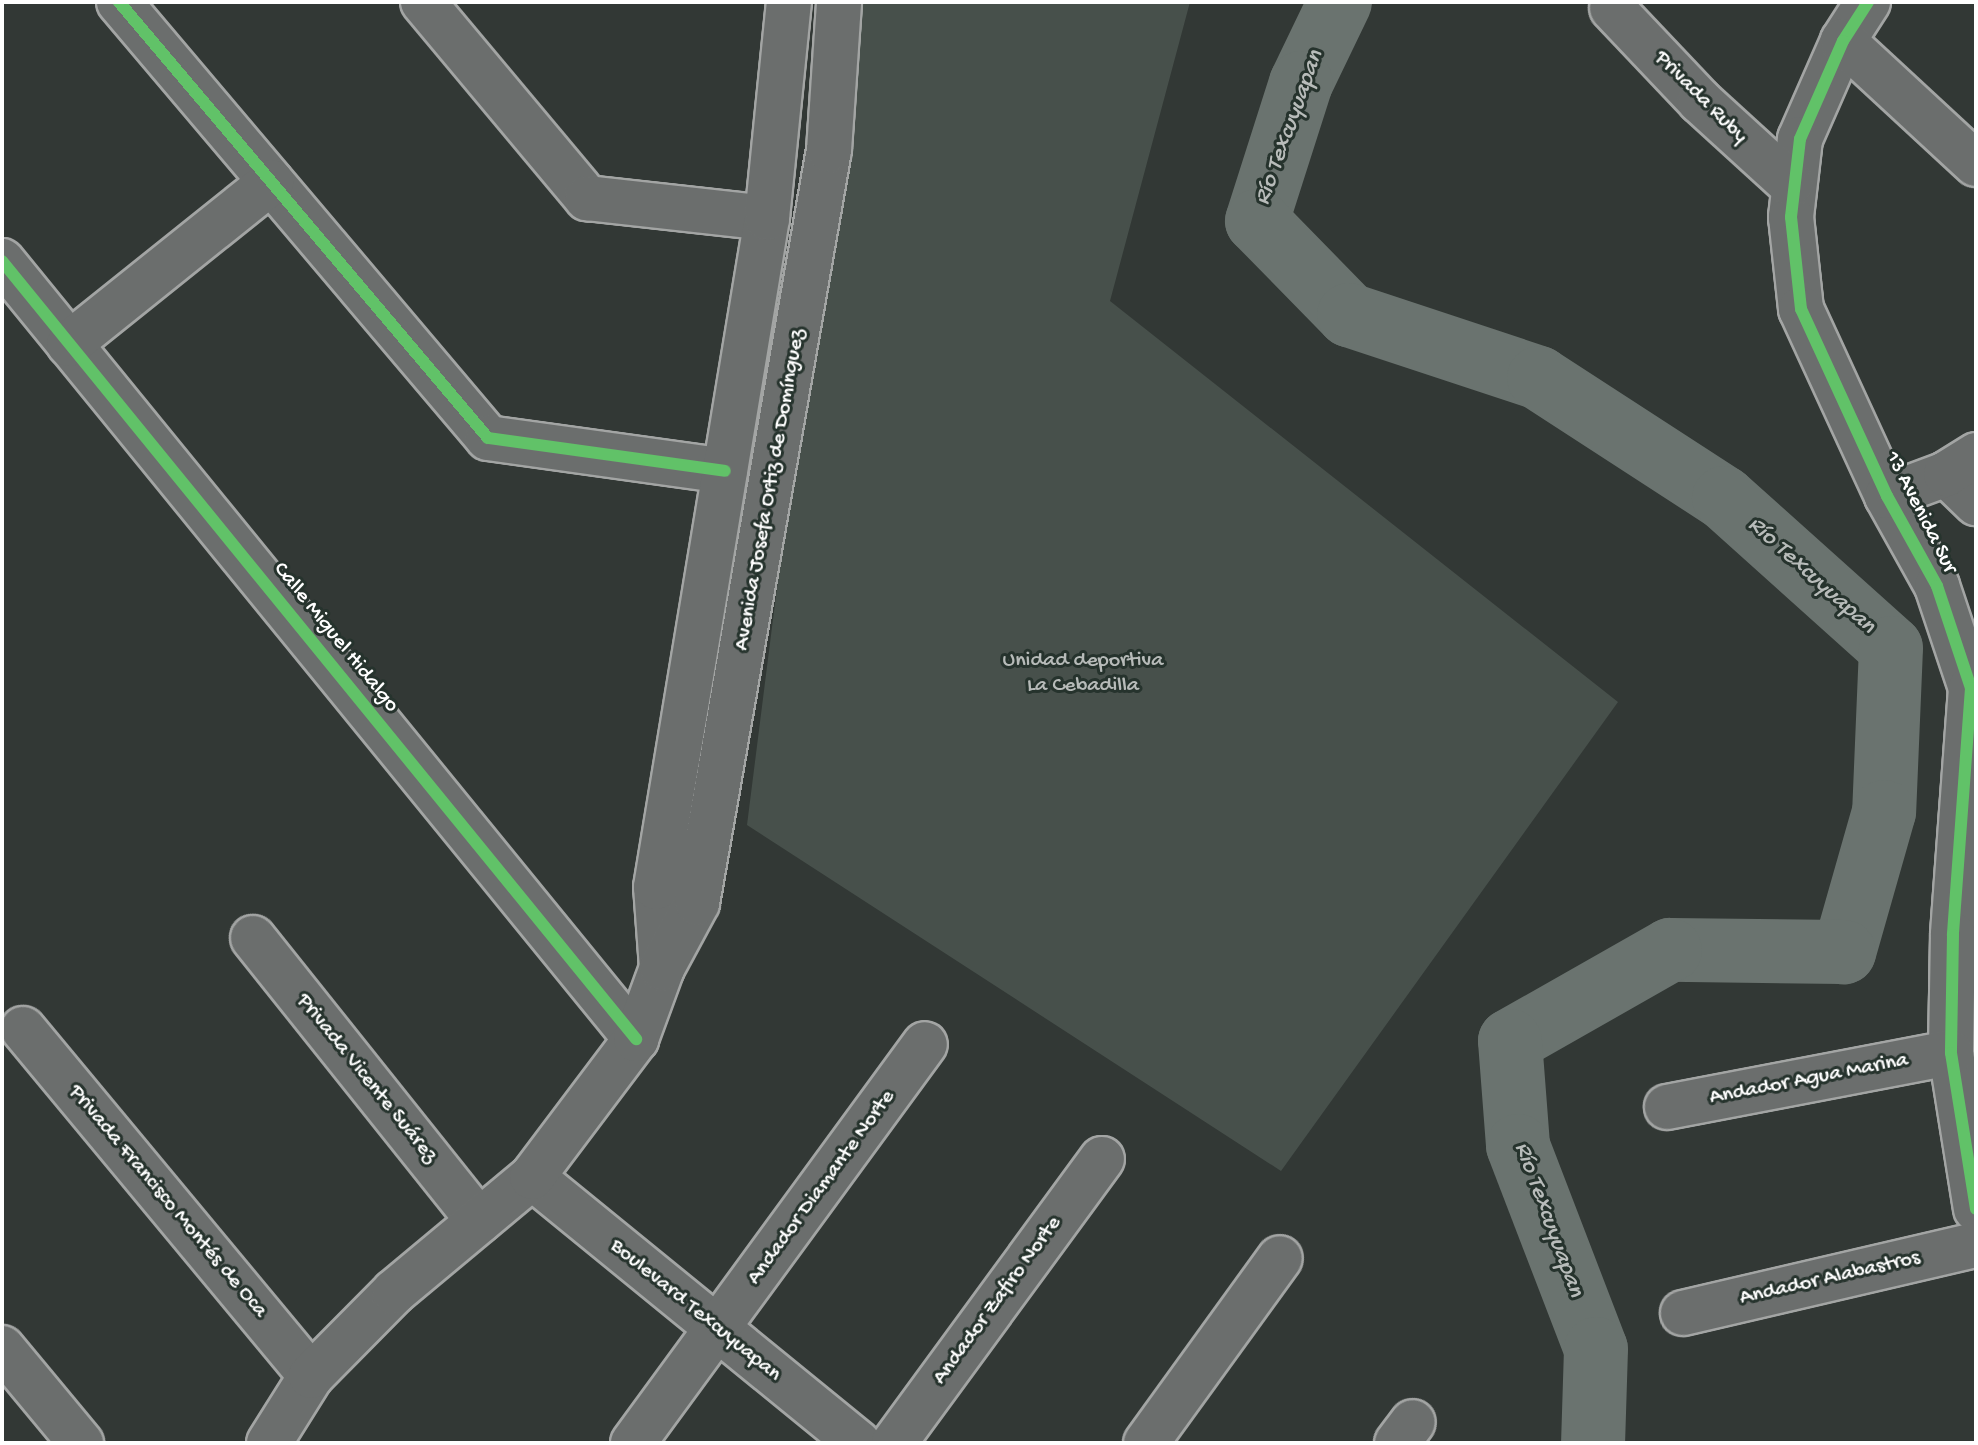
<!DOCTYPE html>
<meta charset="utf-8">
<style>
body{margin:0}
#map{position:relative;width:1978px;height:1445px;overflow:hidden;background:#323835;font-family:"Gochi Hand",sans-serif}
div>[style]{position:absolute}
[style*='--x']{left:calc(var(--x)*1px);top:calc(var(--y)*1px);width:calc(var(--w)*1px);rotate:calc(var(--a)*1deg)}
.green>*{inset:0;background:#47504b}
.river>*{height:64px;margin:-32px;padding:0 32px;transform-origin:32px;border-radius:32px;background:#6a736f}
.roads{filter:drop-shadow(2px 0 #a3a5a4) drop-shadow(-2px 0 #a3a5a4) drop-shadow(0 2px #a3a5a4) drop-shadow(0 -2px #a3a5a4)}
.minor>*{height:44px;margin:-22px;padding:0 22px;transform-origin:22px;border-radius:22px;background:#6b6e6d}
.major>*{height:44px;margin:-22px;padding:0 22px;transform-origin:22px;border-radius:22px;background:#6b6e6d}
.cycleway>*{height:12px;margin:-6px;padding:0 6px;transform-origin:6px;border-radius:6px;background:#61c268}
span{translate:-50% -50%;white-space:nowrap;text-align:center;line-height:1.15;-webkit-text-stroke:6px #26332d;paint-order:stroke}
.street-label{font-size:22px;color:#fff}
.park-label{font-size:22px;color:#b7bbb9}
.water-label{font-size:24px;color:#b8bcba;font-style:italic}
.frame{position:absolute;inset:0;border:4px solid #fff;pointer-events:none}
</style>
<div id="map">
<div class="green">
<i style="clip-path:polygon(851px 2px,1190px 2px,1110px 301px,1618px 702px,1281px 1171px,747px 825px)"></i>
</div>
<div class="river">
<i style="--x:1340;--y:2;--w:90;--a:115.7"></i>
<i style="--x:1301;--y:83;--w:145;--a:107.7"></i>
<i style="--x:1257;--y:221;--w:132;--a:45.6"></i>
<i style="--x:1349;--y:315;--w:200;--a:18.3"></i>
<i style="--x:1539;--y:378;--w:221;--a:33"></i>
<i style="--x:1724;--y:498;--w:224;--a:41.9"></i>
<i style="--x:1891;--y:648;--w:164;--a:92.4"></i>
<i style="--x:1884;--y:812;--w:146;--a:105.9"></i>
<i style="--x:1844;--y:952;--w:174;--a:-179.3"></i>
<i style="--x:1670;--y:950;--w:184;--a:150.4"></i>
<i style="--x:1510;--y:1041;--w:105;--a:85.6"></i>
<i style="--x:1518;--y:1146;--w:217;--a:69"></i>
<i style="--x:1596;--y:1349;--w:94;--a:91.8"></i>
</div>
<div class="roads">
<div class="minor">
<i style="--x:119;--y:2;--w:571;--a:49.76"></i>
<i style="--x:488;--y:438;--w:239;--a:7.9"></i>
<i style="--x:423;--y:2;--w:256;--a:50.1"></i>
<i style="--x:587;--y:198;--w:181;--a:6.3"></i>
<i style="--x:1868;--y:2;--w:46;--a:122.7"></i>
<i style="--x:1843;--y:41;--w:107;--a:113.7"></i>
<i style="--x:1800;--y:139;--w:79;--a:96.6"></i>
<i style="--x:1791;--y:217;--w:93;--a:83.8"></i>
<i style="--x:1801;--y:309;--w:206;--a:65.3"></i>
<i style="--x:1887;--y:496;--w:103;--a:60.9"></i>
<i style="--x:1937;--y:586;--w:108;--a:71.6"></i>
<i style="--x:1971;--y:688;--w:248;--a:94.2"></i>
<i style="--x:1953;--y:935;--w:118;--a:91"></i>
<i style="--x:1951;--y:1053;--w:158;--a:80.9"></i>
<i style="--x:1612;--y:8;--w:128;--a:46.6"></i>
<i style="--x:1700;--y:101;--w:123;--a:42.4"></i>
<i style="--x:1843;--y:41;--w:181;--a:42.8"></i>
<i style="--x:2;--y:261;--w:1004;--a:50.82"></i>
<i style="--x:69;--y:344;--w:259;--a:-38.7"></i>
<i style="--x:1946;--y:474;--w:42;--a:44"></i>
<i style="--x:1887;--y:496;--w:63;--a:-20.4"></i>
<i style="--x:1946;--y:474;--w:36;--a:-32"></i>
<i style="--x:253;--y:938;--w:362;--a:51.4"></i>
<i style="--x:23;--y:1029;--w:451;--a:50.3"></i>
<i style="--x:1667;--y:1107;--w:289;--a:-10.8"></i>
<i style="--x:532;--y:1177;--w:421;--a:39.2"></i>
<i style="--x:1683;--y:1313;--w:301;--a:-13.1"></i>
<i style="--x:2;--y:1348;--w:124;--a:50.3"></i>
<i style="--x:633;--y:1443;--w:494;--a:-53.8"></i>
<i style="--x:894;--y:1443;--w:352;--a:-53.8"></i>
<i style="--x:1146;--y:1443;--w:228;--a:-54.1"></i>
<i style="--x:1397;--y:1443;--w:26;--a:-53"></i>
</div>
<div class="major">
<i style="--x:662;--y:968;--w:81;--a:-94.2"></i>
<i style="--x:656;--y:887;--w:678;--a:-80.58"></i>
<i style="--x:767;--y:218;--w:217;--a:-84.2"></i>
<i style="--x:269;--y:1443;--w:79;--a:-57.9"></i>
<i style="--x:311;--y:1376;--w:118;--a:-45.3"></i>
<i style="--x:394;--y:1292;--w:180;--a:-39.8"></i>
<i style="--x:532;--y:1177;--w:173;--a:-53"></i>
<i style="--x:636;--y:1039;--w:76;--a:-69.9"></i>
<i style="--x:662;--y:968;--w:74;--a:-61.7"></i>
<i style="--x:697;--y:903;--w:764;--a:-80.06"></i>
<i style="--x:829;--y:150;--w:148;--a:-86.1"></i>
</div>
</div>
<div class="cycleway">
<i style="--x:119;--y:2;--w:571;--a:49.76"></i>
<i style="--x:488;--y:438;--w:239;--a:7.9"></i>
<i style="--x:1868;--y:2;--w:46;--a:122.7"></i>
<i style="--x:1843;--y:41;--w:107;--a:113.7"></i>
<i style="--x:1800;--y:139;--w:79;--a:96.6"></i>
<i style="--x:1791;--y:217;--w:93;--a:83.8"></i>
<i style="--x:1801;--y:309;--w:206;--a:65.3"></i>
<i style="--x:1887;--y:496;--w:103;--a:60.9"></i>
<i style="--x:1937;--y:586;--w:108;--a:71.6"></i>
<i style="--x:1971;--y:688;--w:248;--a:94.2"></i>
<i style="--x:1953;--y:935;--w:118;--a:91"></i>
<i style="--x:1951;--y:1053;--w:158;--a:80.9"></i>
<i style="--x:2;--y:261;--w:1004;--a:50.82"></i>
</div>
<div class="street-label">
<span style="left:1700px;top:98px;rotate:45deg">Privada Ruby</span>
<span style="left:771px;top:490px;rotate:-80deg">Avenida Josefa Ortiz de Domínguez</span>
<span style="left:1920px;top:513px;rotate:63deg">13 Avenida Sur</span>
<span style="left:335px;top:638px;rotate:51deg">Calle Miguel Hidalgo</span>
<span style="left:366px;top:1079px;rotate:51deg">Privada Vicente Suárez</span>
<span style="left:1809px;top:1080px;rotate:-11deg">Andador Agua Marina</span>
<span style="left:822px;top:1188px;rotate:-54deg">Andador Diamante Norte</span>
<span style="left:167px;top:1202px;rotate:50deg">Privada Francisco Montés de Oca</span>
<span style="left:1830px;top:1279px;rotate:-13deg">Andador Alabastros</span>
<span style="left:998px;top:1301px;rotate:-54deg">Andador Zafiro Norte</span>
<span style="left:695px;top:1311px;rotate:39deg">Boulevard Texcuyuapan</span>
</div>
<div class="park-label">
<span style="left:1083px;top:674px">Unidad deportiva<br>La Cebadilla</span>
</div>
<div class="water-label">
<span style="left:1290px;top:128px;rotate:-70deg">Río Texcuyuapan</span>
<span style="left:1811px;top:576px;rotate:42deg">Río Texcuyuapan</span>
<span style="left:1548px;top:1220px;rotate:70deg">Río Texcuyuapan</span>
</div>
<div class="frame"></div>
</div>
